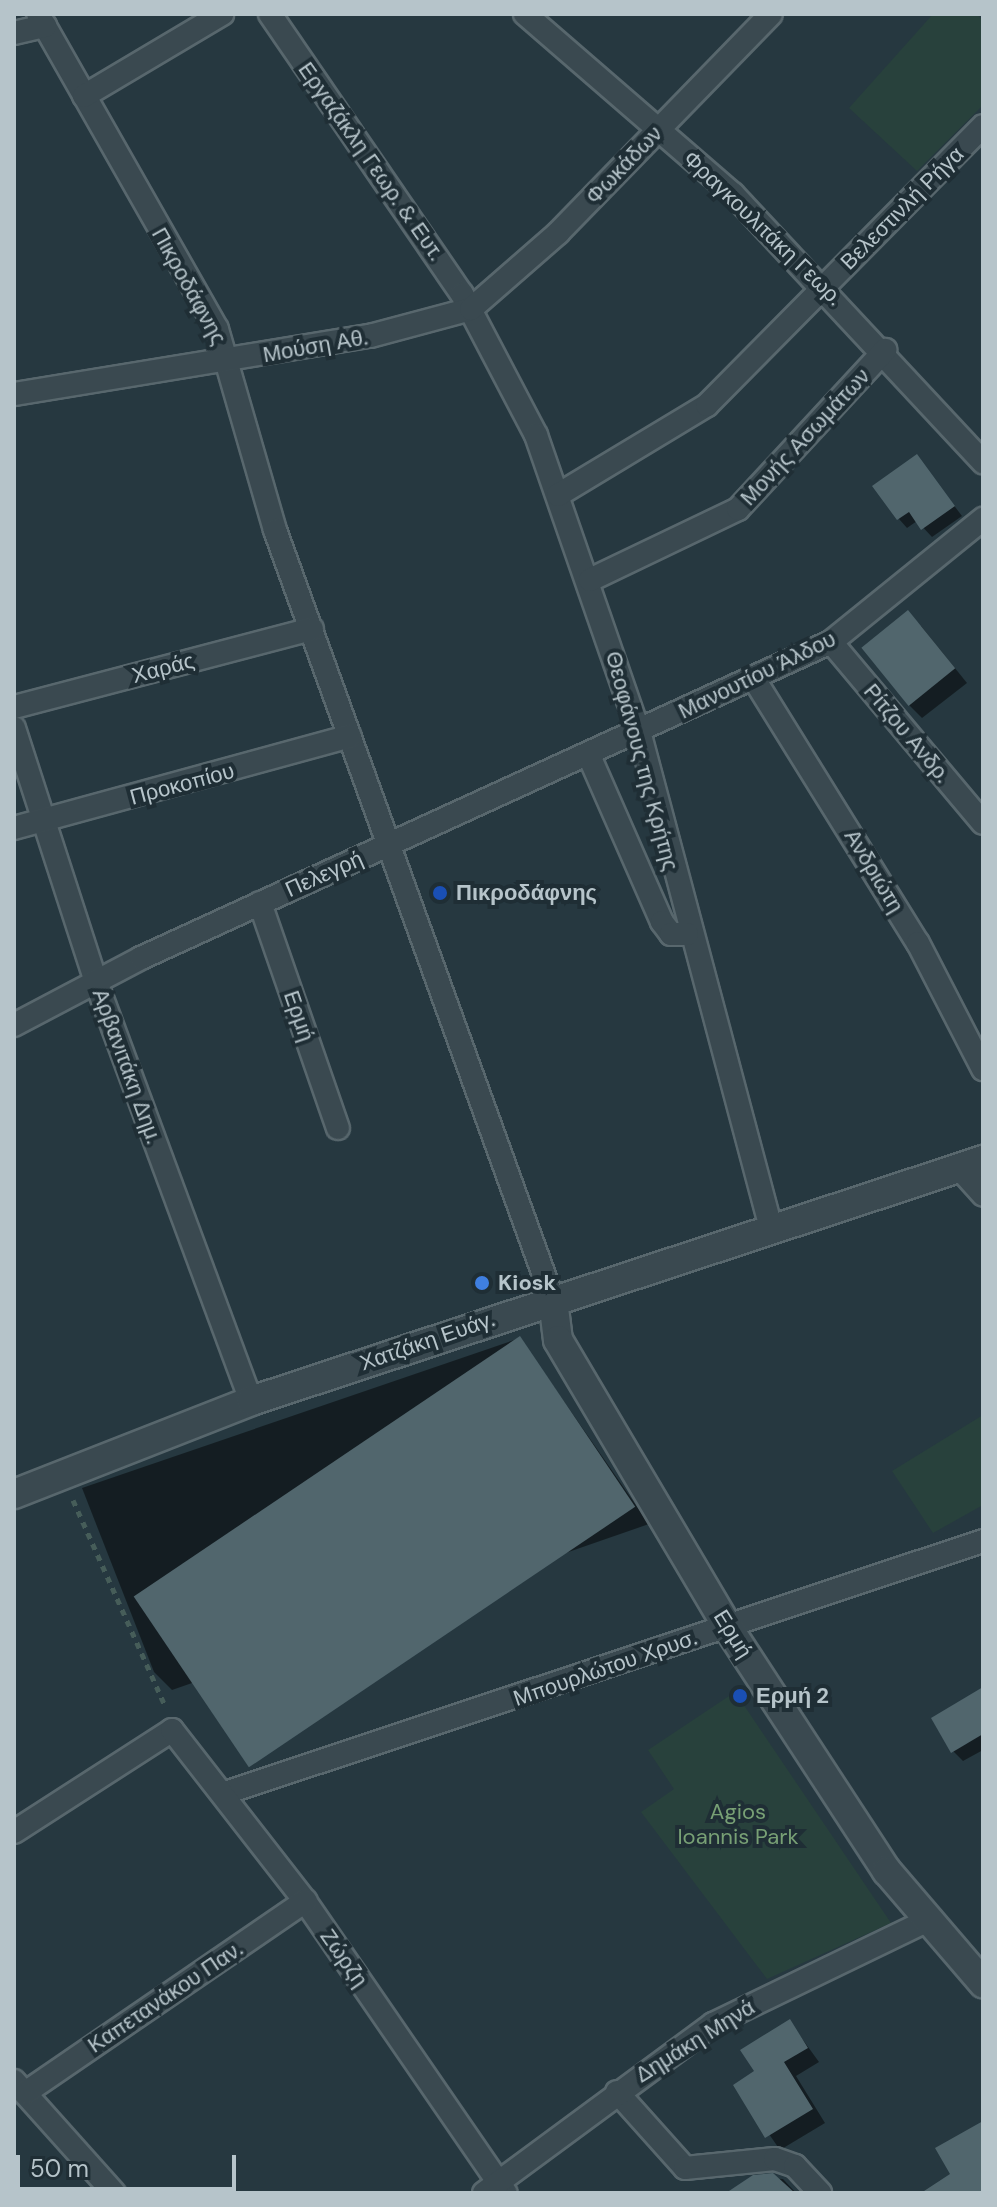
<!DOCTYPE html>
<meta charset="utf-8">
<style>
body{margin:0}
#map{position:relative;width:997px;height:2207px;overflow:hidden;background:#263840;font-family:"DM Sans",sans-serif}
div>[style]{position:absolute}
[style*='--x']{left:calc(var(--x)*1px);top:calc(var(--y)*1px);width:calc(var(--w)*1px);rotate:calc(var(--a)*1deg)}
.green>*{inset:0;background:#28413c}
.shadow>*{inset:0;background:#0007}
.building>*{inset:0;background:#51666d;transform-origin:0 0}
.path>*{height:5px;margin-top:-2.5px;transform-origin:0;background:repeating-linear-gradient(90deg,#465d59 0 6px,transparent 0 12px)}
.roads{filter:drop-shadow(2px 0 #58676d) drop-shadow(-2px 0 #58676d) drop-shadow(0 2px #58676d) drop-shadow(0 -2px #58676d)}
.minor>*{height:22px;margin:-11px;padding:0 11px;transform-origin:11px;border-radius:11px;background:#3a4950}
.tertiary>*{height:28px;margin:-14px;padding:0 14px;transform-origin:14px;border-radius:14px;background:#3a4950}
.dots>*{width:22px;height:22px;translate:-50% -50%;box-sizing:border-box;border:4px solid #1f2e35;border-radius:50%}
span{translate:-50% -50%;white-space:nowrap;text-align:center;line-height:1.15;-webkit-text-stroke:8px #1f2e35;paint-order:stroke}
.street-label{font-size:22px;color:#b6c4ca}
.poi-label{font-size:22px;color:#b6c4ca;font-weight:700}
.left{translate:0 -50%;text-align:left}
.park-label{font-size:22px;color:#78a075}
.frame{position:absolute;inset:0;border:16px solid #b6c4ca;pointer-events:none}
.scale{position:absolute;left:16px;top:2155px;width:220px;height:36px;box-sizing:border-box;border:4px solid #b6c4ca;border-top:0;padding-left:10px;font-size:24px;line-height:28px;white-space:nowrap;color:#b6c4ca;-webkit-text-stroke:6px #1f2e35;paint-order:stroke}
</style>
<div id="map">
<div class="green">
<i style="clip-path:polygon(933px 14px,977px 14px,983px 21px,983px 105px,917px 171px,849px 108px)"></i>
<i style="clip-path:polygon(983px 1415px,983px 1505px,933px 1533px,892px 1471px)"></i>
<i style="clip-path:polygon(735px 1692px,891px 1923px,767px 1979px,641px 1812px,674px 1789px,648px 1750px)"></i>
</div>
<div class="shadow">
<i style="clip-path:polygon(917px 457px,962px 516px,932px 537px,917px 521px,907px 528px,899px 519px)"></i>
<i style="clip-path:polygon(921px 626px,967px 683px,922px 718px,909px 705px)"></i>
<i style="clip-path:polygon(520px 1338px,649px 1524px,172px 1690px,154px 1672px,82px 1488px)"></i>
<i style="clip-path:polygon(983px 1690px,983px 1750px,963px 1761px,953px 1751px)"></i>
<i style="clip-path:polygon(790px 2022px,819px 2062px,796px 2076px,825px 2123px,780px 2150px,735px 2085px,757px 2072px)"></i>
<i style="clip-path:polygon(754px 2177px,783px 2179px,796px 2193px,738px 2193px)"></i>
</div>
<div class="building">
<i style="clip-path:polygon(917px 454px,955px 506px,921px 530px,909px 512px,897px 520px,872px 486px)"></i>
<i style="left:908px;top:610px;width:75px;height:60px;rotate:51deg"></i>
<i style="left:520px;top:1336px;width:206px;height:466px;rotate:56deg"></i>
<i style="clip-path:polygon(983px 1687px,983px 1734px,951px 1753px,931px 1718px)"></i>
<i style="clip-path:polygon(790px 2019px,808px 2048px,784px 2062px,813px 2109px,765px 2138px,733px 2085px,754px 2071px,740px 2050px)"></i>
<i style="clip-path:polygon(983px 2121px,983px 2193px,921px 2193px,950px 2174px,935px 2148px)"></i>
<i style="clip-path:polygon(773px 2173px,795px 2193px,726px 2193px,753px 2175px)"></i>
</div>
<div class="path">
<i style="--x:73;--y:1500;--w:226;--a:65.9"></i>
</div>
<div class="roads">
<div class="minor">
<i style="--x:38;--y:14;--w:362;--a:60.4"></i>
<i style="--x:217;--y:329;--w:209;--a:73.9"></i>
<i style="--x:275;--y:530;--w:819;--a:70.15"></i>
<i style="--x:270;--y:14;--w:340;--a:55.6"></i>
<i style="--x:462;--y:294;--w:159;--a:62.3"></i>
<i style="--x:536;--y:435;--w:318;--a:70.9"></i>
<i style="--x:640;--y:735;--w:510;--a:75.12"></i>
<i style="--x:525;--y:14;--w:275;--a:40.9"></i>
<i style="--x:733;--y:194;--w:367;--a:47"></i>
<i style="--x:14;--y:33;--w:32;--a:-13"></i>
<i style="--x:84;--y:96;--w:161;--a:-30.7"></i>
<i style="--x:14;--y:394;--w:361;--a:-9.3"></i>
<i style="--x:370;--y:336;--w:105;--a:-15"></i>
<i style="--x:471;--y:309;--w:116;--a:-41.1"></i>
<i style="--x:558;--y:233;--w:305;--a:-45.8"></i>
<i style="--x:558;--y:495;--w:174;--a:-31.1"></i>
<i style="--x:707;--y:405;--w:392;--a:-45.3"></i>
<i style="--x:590;--y:580;--w:164;--a:-25.6"></i>
<i style="--x:738;--y:509;--w:217;--a:-47.2"></i>
<i style="--x:831;--y:642;--w:236;--a:50"></i>
<i style="--x:754;--y:679;--w:311;--a:58.2"></i>
<i style="--x:918;--y:943;--w:142;--a:62.7"></i>
<i style="--x:14;--y:707;--w:308;--a:-14.7"></i>
<i style="--x:14;--y:728;--w:267;--a:72.1"></i>
<i style="--x:96;--y:982;--w:447;--a:69.7"></i>
<i style="--x:590;--y:758;--w:179;--a:66.3"></i>
<i style="--x:662;--y:922;--w:15;--a:53"></i>
<i style="--x:671;--y:934;--w:16;--a:0"></i>
<i style="--x:14;--y:828;--w:348;--a:-15.3"></i>
<i style="--x:260;--y:903;--w:238;--a:70.9"></i>
<i style="--x:14;--y:1025;--w:144;--a:-27.8"></i>
<i style="--x:141;--y:958;--w:759;--a:-24.61"></i>
<i style="--x:831;--y:642;--w:196;--a:-39"></i>
<i style="--x:959;--y:1168;--w:36;--a:48"></i>
<i style="--x:225;--y:1793;--w:799;--a:-18.39"></i>
<i style="--x:14;--y:1832;--w:188;--a:-32.8"></i>
<i style="--x:172;--y:1730;--w:217;--a:52.1"></i>
<i style="--x:305;--y:1901;--w:354;--a:55.5"></i>
<i style="--x:14;--y:2081;--w:150;--a:48.2"></i>
<i style="--x:617;--y:2092;--w:102;--a:48.2"></i>
<i style="--x:685;--y:2168;--w:90;--a:-5.7"></i>
<i style="--x:775;--y:2159;--w:21;--a:19"></i>
<i style="--x:795;--y:2166;--w:37;--a:47"></i>
<i style="--x:25;--y:2093;--w:340;--a:-34.4"></i>
<i style="--x:484;--y:2193;--w:285;--a:-36.4"></i>
<i style="--x:713;--y:2024;--w:237;--a:-25.8"></i>
</div>
<div class="tertiary">
<i style="--x:553;--y:1300;--w:40;--a:82.9"></i>
<i style="--x:558;--y:1340;--w:332;--a:59.4"></i>
<i style="--x:727;--y:1626;--w:293;--a:56.9"></i>
<i style="--x:887;--y:1871;--w:148;--a:49.4"></i>
<i style="--x:14;--y:1494;--w:255;--a:-21.4"></i>
<i style="--x:251;--y:1401;--w:771;--a:-18.22"></i>
</div>
</div>
<div class="dots">
<i style="left:440px;top:893px;background:#1a4fb4"></i>
<i style="left:482px;top:1283px;background:#3f7fe0"></i>
<i style="left:740px;top:1696px;background:#1a4fb4"></i>
</div>
<div class="street-label">
<span style="left:371px;top:161px;rotate:55deg">Εργαζάκλη Γεωρ. &amp; Ευτ.</span>
<span style="left:624px;top:165px;rotate:-46deg">Φωκάδων</span>
<span style="left:902px;top:208px;rotate:-45deg">Βελεστινλή Ρήγα</span>
<span style="left:763px;top:228px;rotate:44deg">Φραγκουλιτάκη Γεωρ.</span>
<span style="left:189px;top:286px;rotate:61deg">Πικροδάφνης</span>
<span style="left:315px;top:346px;rotate:-10deg">Μούση Αθ.</span>
<span style="left:805px;top:437px;rotate:-47deg">Μονής Ασωμάτων</span>
<span style="left:163px;top:668px;rotate:-15deg">Χαράς</span>
<span style="left:757px;top:675px;rotate:-26deg">Μανουτίου Άλδου</span>
<span style="left:907px;top:733px;rotate:50deg">Ρίτζου Ανδρ.</span>
<span style="left:642px;top:761px;rotate:75deg">Θεοφάνους της Κρήτης</span>
<span style="left:182px;top:784px;rotate:-15deg">Προκοπίου</span>
<span style="left:874px;top:871px;rotate:59deg">Ανδριώτη</span>
<span style="left:324px;top:874px;rotate:-24deg">Πελεγρή</span>
<span style="left:299px;top:1016px;rotate:71deg">Ερμή</span>
<span style="left:127px;top:1066px;rotate:70deg">Αρβανιτάκη Δημ.</span>
<span style="left:427px;top:1341px;rotate:-19deg">Χατζάκη Ευάγ.</span>
<span style="left:733px;top:1634px;rotate:58deg">Ερμή</span>
<span style="left:605px;top:1668px;rotate:-19deg">Μπουρλώτου Χρυσ.</span>
<span style="left:344px;top:1958px;rotate:55deg">Ζώρζη</span>
<span style="left:165px;top:1997px;rotate:-34deg">Καπετανάκου Παν.</span>
<span style="left:695px;top:2041px;rotate:-32deg">Δημάκη Μηνά</span>
</div>
<div class="poi-label">
<span class="left" style="left:456px;top:893px">Πικροδάφνης</span>
<span class="left" style="left:498px;top:1283px">Kiosk</span>
<span class="left" style="left:756px;top:1696px">Ερμή 2</span>
</div>
<div class="park-label">
<span style="left:738px;top:1824px">Agios<br>Ioannis Park</span>
</div>
<div class="frame"></div>
<div class="scale">50 m</div>
</div>
